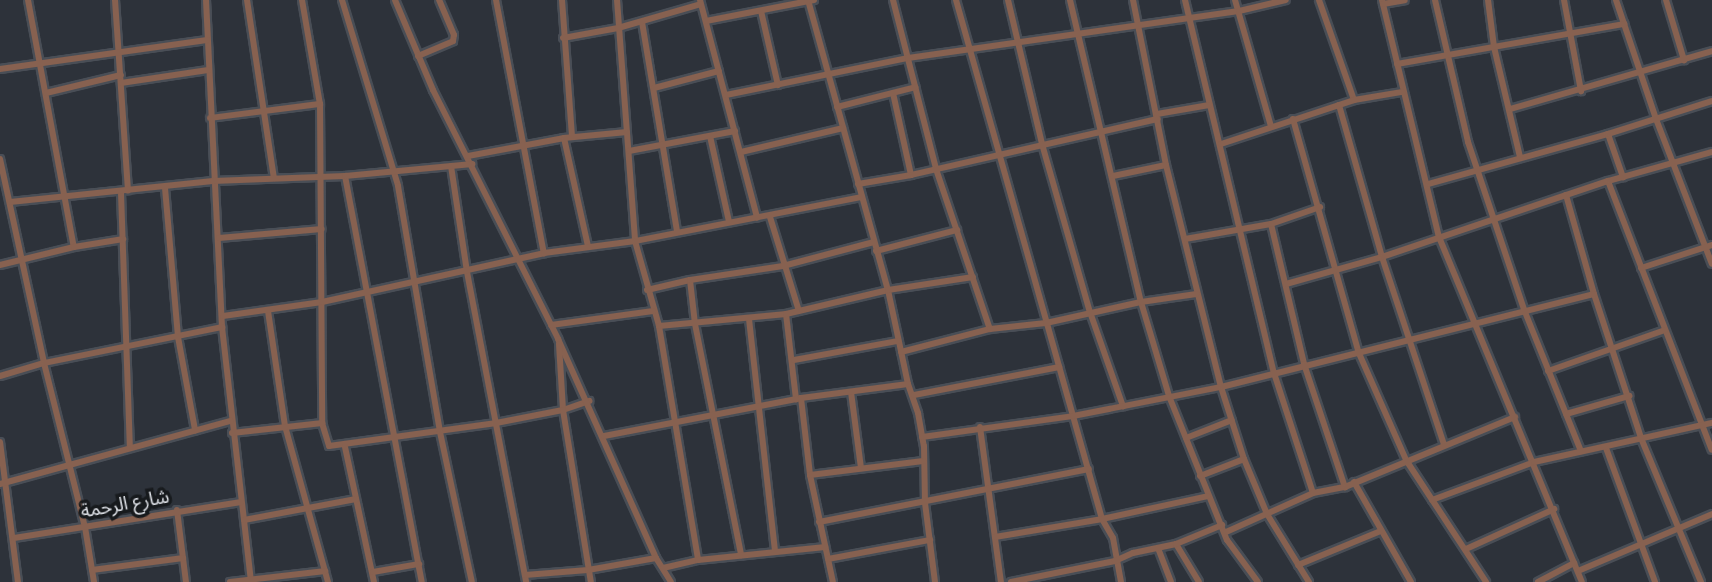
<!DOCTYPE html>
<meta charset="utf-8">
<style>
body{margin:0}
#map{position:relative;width:1712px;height:582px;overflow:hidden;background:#2d323a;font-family:Roboto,"Noto Sans Arabic",sans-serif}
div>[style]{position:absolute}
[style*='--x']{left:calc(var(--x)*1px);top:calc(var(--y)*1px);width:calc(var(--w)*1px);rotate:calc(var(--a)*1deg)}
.roads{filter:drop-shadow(2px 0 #494e56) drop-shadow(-2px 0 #494e56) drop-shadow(0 2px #494e56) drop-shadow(0 -2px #494e56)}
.minor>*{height:6px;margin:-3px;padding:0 3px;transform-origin:3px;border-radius:3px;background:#876150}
span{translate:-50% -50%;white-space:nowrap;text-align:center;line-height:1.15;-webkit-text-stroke:7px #171a1d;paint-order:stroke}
.street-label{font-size:19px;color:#dfe2e8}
</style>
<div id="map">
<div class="roads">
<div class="minor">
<i style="--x:28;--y:0;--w:251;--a:79.5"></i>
<i style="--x:115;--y:0;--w:191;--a:86.1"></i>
<i style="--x:206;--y:0;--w:327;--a:87.2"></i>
<i style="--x:222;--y:327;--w:257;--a:83.5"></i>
<i style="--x:247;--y:0;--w:180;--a:81.4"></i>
<i style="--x:302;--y:0;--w:106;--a:80.2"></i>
<i style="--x:320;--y:104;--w:319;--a:89.6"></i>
<i style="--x:322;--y:423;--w:24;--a:73"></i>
<i style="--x:329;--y:446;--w:169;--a:-7.8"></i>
<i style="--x:496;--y:423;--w:68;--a:-11"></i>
<i style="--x:563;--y:410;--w:28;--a:-19"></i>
<i style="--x:342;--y:0;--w:194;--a:73.2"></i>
<i style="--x:398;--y:186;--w:250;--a:80.3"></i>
<i style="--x:440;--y:432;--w:153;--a:78"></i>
<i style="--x:395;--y:0;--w:98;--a:67.1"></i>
<i style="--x:433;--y:90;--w:279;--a:63.3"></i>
<i style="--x:558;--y:339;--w:240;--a:65.9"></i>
<i style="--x:656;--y:558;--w:28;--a:58"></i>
<i style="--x:496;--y:0;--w:258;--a:79.3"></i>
<i style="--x:562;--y:0;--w:137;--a:85.8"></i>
<i style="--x:617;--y:0;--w:242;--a:85.7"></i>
<i style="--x:635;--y:241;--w:88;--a:74.2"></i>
<i style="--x:659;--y:326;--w:237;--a:80.5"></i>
<i style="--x:700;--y:0;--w:225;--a:75.3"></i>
<i style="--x:808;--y:0;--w:301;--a:74.6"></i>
<i style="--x:888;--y:290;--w:96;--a:78"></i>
<i style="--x:908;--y:384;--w:31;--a:71"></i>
<i style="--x:918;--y:413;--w:34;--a:80"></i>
<i style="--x:924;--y:446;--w:57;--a:89"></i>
<i style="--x:925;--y:503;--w:80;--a:82.8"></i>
<i style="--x:893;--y:0;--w:174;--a:75.7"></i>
<i style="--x:936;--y:169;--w:169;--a:71.4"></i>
<i style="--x:956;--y:0;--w:539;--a:74.29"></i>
<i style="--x:1102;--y:519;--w:22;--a:60"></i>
<i style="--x:1113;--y:538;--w:45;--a:79.7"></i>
<i style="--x:1008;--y:0;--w:148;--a:76.7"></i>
<i style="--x:1042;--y:144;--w:175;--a:74.1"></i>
<i style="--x:1090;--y:312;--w:100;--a:70.7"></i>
<i style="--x:1070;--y:0;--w:310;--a:76.8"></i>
<i style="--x:1141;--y:302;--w:98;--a:73.4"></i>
<i style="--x:1169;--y:396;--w:155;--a:68.1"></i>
<i style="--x:1227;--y:540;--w:52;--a:53.6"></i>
<i style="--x:1133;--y:0;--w:168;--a:78.7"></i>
<i style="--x:1166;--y:165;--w:229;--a:76.1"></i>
<i style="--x:1221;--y:387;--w:76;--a:72.3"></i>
<i style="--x:1244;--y:459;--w:60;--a:67.3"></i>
<i style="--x:1267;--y:514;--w:80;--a:58.3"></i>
<i style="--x:1185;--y:0;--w:383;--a:76.6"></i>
<i style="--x:1274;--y:373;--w:126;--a:72"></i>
<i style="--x:1235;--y:0;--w:131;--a:74.1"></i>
<i style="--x:1319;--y:0;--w:106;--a:70.7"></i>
<i style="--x:1382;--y:0;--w:244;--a:76.5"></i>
<i style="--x:1439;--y:237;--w:373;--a:67.5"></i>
<i style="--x:1435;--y:0;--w:146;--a:76.9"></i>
<i style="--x:1468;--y:142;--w:179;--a:71.5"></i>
<i style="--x:1525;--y:312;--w:150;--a:68.1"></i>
<i style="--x:1488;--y:0;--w:47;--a:82.7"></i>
<i style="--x:1494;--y:47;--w:113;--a:76.7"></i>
<i style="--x:1564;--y:0;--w:93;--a:79.4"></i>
<i style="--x:1616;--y:0;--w:126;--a:71.4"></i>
<i style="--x:1656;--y:119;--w:155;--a:68.9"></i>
<i style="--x:1666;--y:0;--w:63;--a:73.3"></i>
<i style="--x:1383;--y:4;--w:22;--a:-10"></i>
<i style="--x:761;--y:11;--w:76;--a:77.1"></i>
<i style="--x:706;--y:21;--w:110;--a:-11"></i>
<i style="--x:642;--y:22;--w:212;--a:80.5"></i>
<i style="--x:563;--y:38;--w:56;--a:-10.3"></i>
<i style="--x:618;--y:28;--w:86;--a:-16.1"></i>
<i style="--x:418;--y:56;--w:38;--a:-23"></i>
<i style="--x:453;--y:41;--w:6;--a:-81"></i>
<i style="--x:454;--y:35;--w:38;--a:-113"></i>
<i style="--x:1397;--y:64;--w:231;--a:-10"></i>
<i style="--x:0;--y:69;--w:209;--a:-8"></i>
<i style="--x:121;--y:83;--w:88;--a:-8.5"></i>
<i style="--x:654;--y:88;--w:67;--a:-14.7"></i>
<i style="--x:46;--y:93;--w:77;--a:-13.5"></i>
<i style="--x:893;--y:93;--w:84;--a:77.6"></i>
<i style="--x:726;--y:95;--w:186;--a:-11.5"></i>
<i style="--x:908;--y:58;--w:334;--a:-8.1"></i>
<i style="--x:1239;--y:11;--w:48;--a:-13.2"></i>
<i style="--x:1339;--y:105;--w:158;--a:74.2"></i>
<i style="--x:1382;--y:257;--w:198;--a:71.7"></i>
<i style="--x:837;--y:107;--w:81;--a:-14.2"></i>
<i style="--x:1510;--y:109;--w:210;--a:-16"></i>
<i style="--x:1157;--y:114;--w:53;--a:-9.8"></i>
<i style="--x:210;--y:118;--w:111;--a:-7.3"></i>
<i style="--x:1293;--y:119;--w:241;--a:74.3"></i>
<i style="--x:1358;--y:351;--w:119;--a:66.2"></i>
<i style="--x:1406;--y:460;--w:146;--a:56.7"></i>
<i style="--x:1608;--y:134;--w:46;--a:70.8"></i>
<i style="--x:710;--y:136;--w:88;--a:77.5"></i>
<i style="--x:564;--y:138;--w:111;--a:77.5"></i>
<i style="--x:1221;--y:144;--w:140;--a:-18.3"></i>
<i style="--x:1354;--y:100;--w:49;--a:-9.5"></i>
<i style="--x:629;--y:151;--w:108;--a:-10.7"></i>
<i style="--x:741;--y:152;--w:105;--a:-13.2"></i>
<i style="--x:468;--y:156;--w:98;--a:-10.6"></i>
<i style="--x:564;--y:138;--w:63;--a:-5.4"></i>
<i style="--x:0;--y:159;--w:209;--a:77.8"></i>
<i style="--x:44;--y:363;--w:169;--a:76"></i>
<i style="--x:85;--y:527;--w:56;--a:80.7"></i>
<i style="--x:451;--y:166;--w:107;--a:81.4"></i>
<i style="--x:467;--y:272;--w:316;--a:79.2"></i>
<i style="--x:345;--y:176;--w:413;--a:79.3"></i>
<i style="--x:1113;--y:176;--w:54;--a:-11.7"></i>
<i style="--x:1608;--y:181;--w:288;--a:68.9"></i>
<i style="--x:858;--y:184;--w:54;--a:-9.6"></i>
<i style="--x:911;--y:175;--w:253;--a:-12.8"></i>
<i style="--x:1428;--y:184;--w:187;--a:-15.5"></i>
<i style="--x:1608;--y:134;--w:109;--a:-17.6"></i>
<i style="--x:165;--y:188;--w:150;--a:85"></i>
<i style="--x:178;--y:337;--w:95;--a:79.6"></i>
<i style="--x:121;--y:193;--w:254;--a:88"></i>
<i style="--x:1566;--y:195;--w:103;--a:74.2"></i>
<i style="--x:1594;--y:294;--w:151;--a:71.9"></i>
<i style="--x:1641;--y:438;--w:156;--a:67.4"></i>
<i style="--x:10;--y:202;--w:204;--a:-5.9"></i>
<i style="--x:213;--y:181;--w:132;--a:-2.2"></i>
<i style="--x:345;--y:176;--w:128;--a:-5.4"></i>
<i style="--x:770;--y:217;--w:98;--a:72.9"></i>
<i style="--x:1271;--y:224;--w:144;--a:76.7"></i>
<i style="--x:1304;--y:364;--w:130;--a:71.6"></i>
<i style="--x:219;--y:238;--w:103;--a:-5"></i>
<i style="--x:1185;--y:239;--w:87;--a:-9.9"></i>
<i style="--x:1271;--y:224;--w:52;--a:-19.1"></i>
<i style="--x:876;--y:251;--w:84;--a:-14.5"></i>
<i style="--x:0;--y:265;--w:76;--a:-13.7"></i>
<i style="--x:74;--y:247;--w:50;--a:-9.3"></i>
<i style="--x:1641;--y:268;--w:75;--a:-17.9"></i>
<i style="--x:690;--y:280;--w:44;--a:83.5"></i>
<i style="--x:695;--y:324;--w:236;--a:78.7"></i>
<i style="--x:1286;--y:284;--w:100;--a:-15.7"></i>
<i style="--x:1382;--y:257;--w:238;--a:-18.6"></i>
<i style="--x:1608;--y:181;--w:108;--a:-15.6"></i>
<i style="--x:647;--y:290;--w:44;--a:-13.1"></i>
<i style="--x:690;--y:280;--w:94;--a:-8.6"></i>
<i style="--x:783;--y:266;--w:94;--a:-14.8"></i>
<i style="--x:268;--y:311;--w:116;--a:81.6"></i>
<i style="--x:285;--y:426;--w:162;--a:74.6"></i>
<i style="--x:786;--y:314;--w:86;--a:83.3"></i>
<i style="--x:796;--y:399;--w:5;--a:-11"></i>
<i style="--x:801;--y:398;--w:78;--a:83.3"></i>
<i style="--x:810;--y:475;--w:109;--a:77.9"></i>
<i style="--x:223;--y:316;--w:100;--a:-8"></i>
<i style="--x:322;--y:302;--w:227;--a:-12.4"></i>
<i style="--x:544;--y:253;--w:92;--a:-7.5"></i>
<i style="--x:635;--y:241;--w:231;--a:-11"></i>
<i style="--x:749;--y:319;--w:233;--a:83.6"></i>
<i style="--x:551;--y:325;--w:103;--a:-7.8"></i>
<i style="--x:659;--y:326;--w:128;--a:-5.4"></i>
<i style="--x:786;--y:314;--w:105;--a:-13.2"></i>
<i style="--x:888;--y:290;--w:86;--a:-8.7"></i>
<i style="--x:559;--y:344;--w:66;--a:86.5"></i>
<i style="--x:563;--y:410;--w:174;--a:80.8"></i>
<i style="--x:901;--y:352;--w:92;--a:-14.5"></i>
<i style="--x:990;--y:329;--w:56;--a:-6.1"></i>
<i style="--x:1046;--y:323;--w:97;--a:-12.5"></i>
<i style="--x:1141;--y:302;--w:56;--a:-8.3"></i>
<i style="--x:794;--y:360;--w:106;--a:-10.4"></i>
<i style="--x:1548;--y:371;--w:124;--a:-19.3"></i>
<i style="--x:0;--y:376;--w:46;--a:-16.5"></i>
<i style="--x:44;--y:363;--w:182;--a:-11.4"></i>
<i style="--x:851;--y:392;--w:77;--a:82.5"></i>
<i style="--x:914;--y:395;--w:148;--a:-10.9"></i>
<i style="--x:801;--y:398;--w:108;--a:-7.5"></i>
<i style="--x:1566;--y:414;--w:66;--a:-15.9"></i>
<i style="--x:980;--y:427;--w:156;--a:82.3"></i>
<i style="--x:232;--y:433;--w:91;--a:-6.3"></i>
<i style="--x:604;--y:436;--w:196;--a:-10.9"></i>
<i style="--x:922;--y:437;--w:152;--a:-7.9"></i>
<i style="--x:1073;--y:416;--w:151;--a:-11.1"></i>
<i style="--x:1221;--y:387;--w:384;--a:-14"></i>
<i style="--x:1186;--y:438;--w:49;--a:-21.4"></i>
<i style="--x:0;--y:442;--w:141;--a:82.7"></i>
<i style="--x:345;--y:447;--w:138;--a:77.9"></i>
<i style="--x:1606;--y:448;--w:143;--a:69.9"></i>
<i style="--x:810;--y:475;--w:114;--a:-7.1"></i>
<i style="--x:1200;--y:476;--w:47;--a:-21.1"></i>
<i style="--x:1354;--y:482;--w:115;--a:60.3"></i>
<i style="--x:0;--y:484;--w:239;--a:-15.3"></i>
<i style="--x:1432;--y:500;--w:109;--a:-20.4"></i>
<i style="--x:1534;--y:462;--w:182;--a:-12.4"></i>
<i style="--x:177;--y:510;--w:73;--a:82.9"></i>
<i style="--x:244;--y:520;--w:114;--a:-10.6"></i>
<i style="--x:819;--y:522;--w:275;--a:-11.1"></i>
<i style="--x:1226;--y:532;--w:95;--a:-24.1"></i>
<i style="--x:1313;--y:493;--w:33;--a:-11"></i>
<i style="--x:1345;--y:487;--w:184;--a:-22.4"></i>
<i style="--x:995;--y:537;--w:109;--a:-9.5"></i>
<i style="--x:1102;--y:519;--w:108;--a:-12.2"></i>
<i style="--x:14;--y:538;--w:230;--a:-9"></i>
<i style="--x:1176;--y:544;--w:44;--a:58.8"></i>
<i style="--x:1158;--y:548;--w:36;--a:69"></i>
<i style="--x:1466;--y:549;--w:97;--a:-24.4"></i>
<i style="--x:828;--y:559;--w:104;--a:-10.6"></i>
<i style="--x:1298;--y:565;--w:90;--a:-22.3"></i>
<i style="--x:663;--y:568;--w:36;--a:-13"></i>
<i style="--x:698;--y:560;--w:128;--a:-5.8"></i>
<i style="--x:92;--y:570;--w:92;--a:-7.5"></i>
<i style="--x:1578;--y:571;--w:146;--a:-23"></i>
<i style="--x:373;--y:572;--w:47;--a:-9.9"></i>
<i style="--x:525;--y:575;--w:63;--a:-4.5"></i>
<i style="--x:588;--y:570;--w:69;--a:-10"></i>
<i style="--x:230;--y:582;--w:96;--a:-6.6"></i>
<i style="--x:1011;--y:582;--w:106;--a:-11.4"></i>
<i style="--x:1115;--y:561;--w:20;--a:-24"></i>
<i style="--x:1133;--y:553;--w:44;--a:-11.8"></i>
<i style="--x:1176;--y:544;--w:50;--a:-22.4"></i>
<i style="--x:1538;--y:582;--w:41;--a:-27.8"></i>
</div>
</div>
<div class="street-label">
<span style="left:125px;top:504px;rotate:-10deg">شارع الرحمة</span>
</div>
</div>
